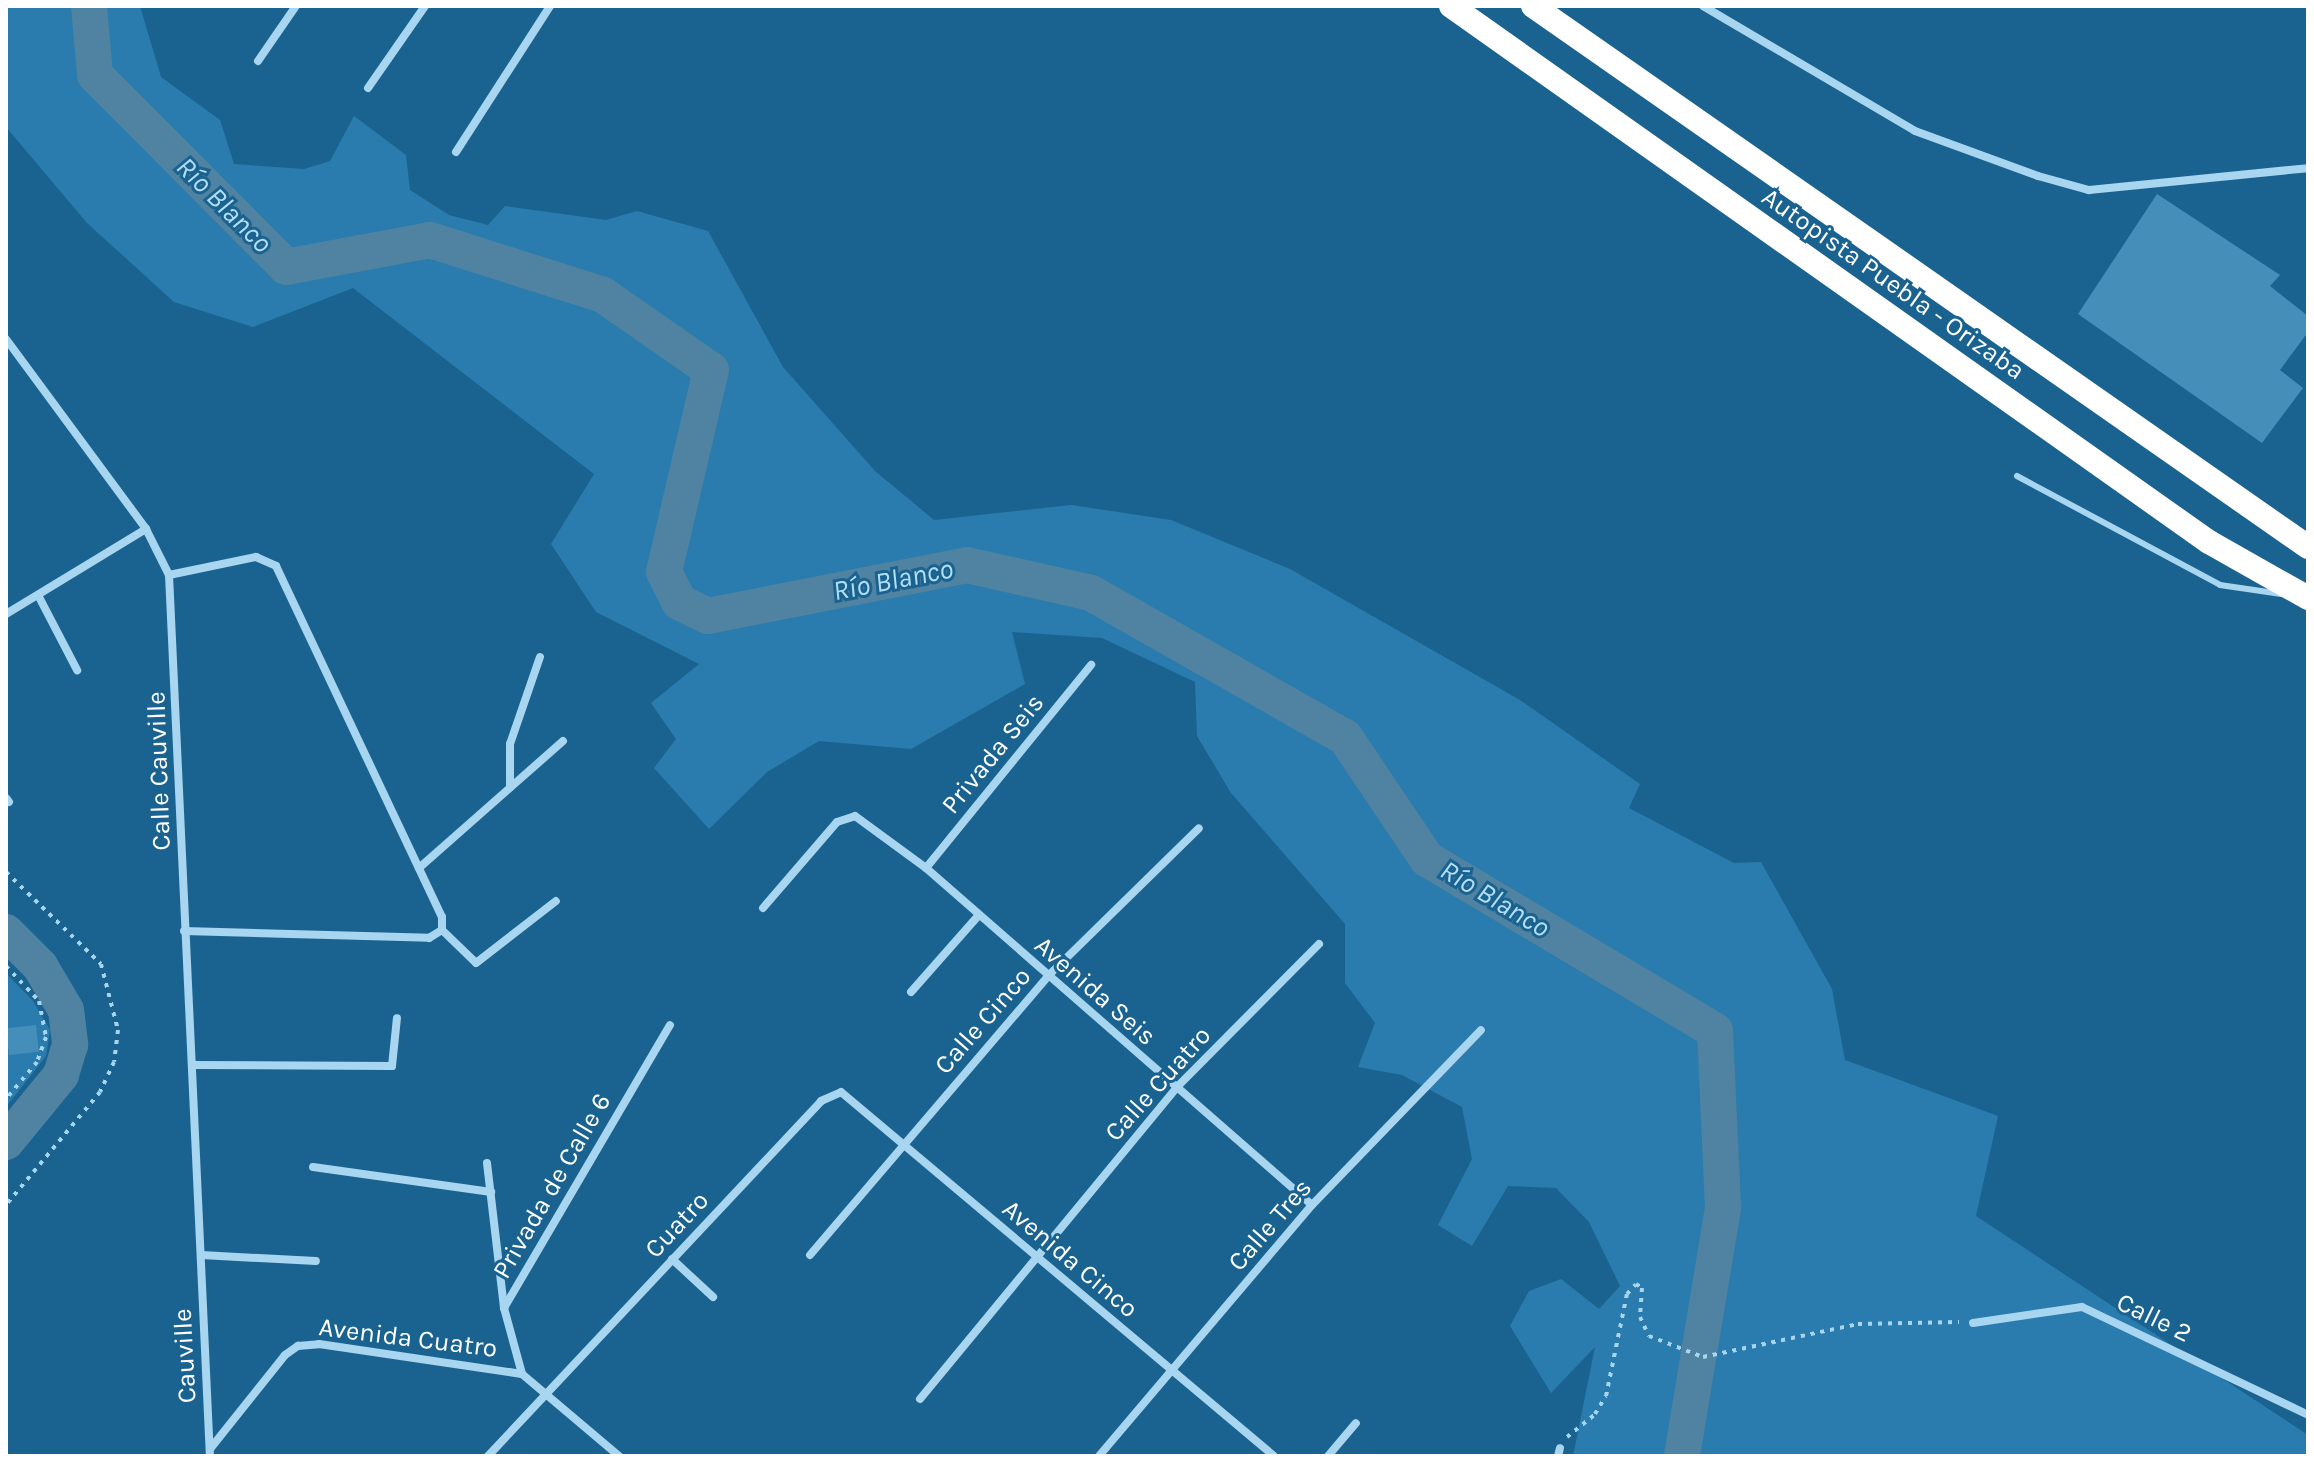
<!DOCTYPE html>
<meta charset="utf-8">
<style>
body{margin:0}
#map{position:relative;width:2314px;height:1462px;overflow:hidden;background:#1a6391;font-family:Karla,sans-serif}
div>[style]{position:absolute}
[style*='--x']{left:calc(var(--x)*1px);top:calc(var(--y)*1px);width:calc(var(--w)*1px);rotate:calc(var(--a)*1deg)}
.green>*{inset:0;background:#297cad}
.river>*{height:36px;margin:-18px;padding:0 18px;transform-origin:18px;border-radius:18px;background:#5083a2}
.building>*{inset:0;background:#468eba;transform-origin:0 0}
.path>*{height:4px;margin-top:-2px;transform-origin:0;background:repeating-linear-gradient(90deg,#a8d5ef 0 4px,transparent 0 10px)}
.lane>*{height:6px;margin:-3px;padding:0 3px;transform-origin:3px;border-radius:3px;background:#a8d5ef}
.street>*{height:8px;margin:-4px;padding:0 4px;transform-origin:4px;border-radius:4px;background:#a8d5ef}
.highway>*{height:24px;margin:-12px;padding:0 12px;transform-origin:12px;border-radius:12px;background:#fff}
span{translate:-50% -50%;white-space:nowrap;text-align:center;line-height:1.15;-webkit-text-stroke:6px #1a6391;paint-order:stroke}
.street-label{font-size:26px;color:#fff}
.water-label{font-size:28px;color:#b4def6;font-style:italic}
.frame{position:absolute;inset:0;border:8px solid #fff;pointer-events:none}
</style>
<div id="map">
<div class="green">
<i style="clip-path:polygon(6px 6px,140px 6px,161px 77px,220px 120px,234px 164px,304px 169px,330px 161px,354px 116px,406px 155px,410px 190px,449px 215px,488px 225px,505px 206px,606px 220px,637px 211px,708px 231px,783px 367px,875px 471px,934px 520px,1071px 505px,1171px 520px,1290px 569px,1520px 700px,1640px 784px,1629px 808px,1734px 863px,1761px 862px,1832px 989px,1845px 1060px,1998px 1116px,1976px 1216px,2308px 1435px,2308px 1456px,1573px 1456px,1595px 1347px,1551px 1393px,1510px 1326px,1529px 1291px,1561px 1279px,1599px 1309px,1620px 1286px,1589px 1222px,1556px 1188px,1508px 1186px,1472px 1246px,1438px 1225px,1472px 1159px,1462px 1107px,1402px 1075px,1358px 1067px,1375px 1023px,1345px 983px,1345px 924px,1231px 793px,1197px 736px,1195px 682px,1102px 638px,1012px 632px,1025px 684px,911px 749px,819px 741px,767px 772px,709px 829px,654px 768px,676px 739px,651px 703px,699px 664px,596px 612px,551px 544px,594px 474px,353px 288px,253px 327px,174px 302px,87px 223px,6px 127px)"></i>
<i style="clip-path:polygon(6px 973px,33px 1001px,50px 1030px,46px 1056px,6px 1107px)"></i>
</div>
<div class="river">
<i style="--x:89;--y:6;--w:69;--a:85"></i>
<i style="--x:95;--y:75;--w:271;--a:45.1"></i>
<i style="--x:286;--y:267;--w:147;--a:-10.6"></i>
<i style="--x:430;--y:240;--w:182;--a:17.6"></i>
<i style="--x:603;--y:295;--w:131;--a:34.8"></i>
<i style="--x:711;--y:370;--w:207;--a:103.1"></i>
<i style="--x:664;--y:572;--w:34;--a:63"></i>
<i style="--x:679;--y:602;--w:32;--a:26"></i>
<i style="--x:708;--y:616;--w:264;--a:-11.1"></i>
<i style="--x:967;--y:565;--w:127;--a:12.7"></i>
<i style="--x:1091;--y:593;--w:292;--a:29.6"></i>
<i style="--x:1345;--y:737;--w:147;--a:56.1"></i>
<i style="--x:1427;--y:859;--w:335;--a:30.8"></i>
<i style="--x:1715;--y:1031;--w:177;--a:87.4"></i>
<i style="--x:1723;--y:1208;--w:251;--a:99.4"></i>
<i style="--x:6;--y:932;--w:48;--a:45"></i>
<i style="--x:40;--y:966;--w:51;--a:59.4"></i>
<i style="--x:66;--y:1010;--w:35;--a:83"></i>
<i style="--x:70;--y:1045;--w:31;--a:107"></i>
<i style="--x:61;--y:1075;--w:87;--a:129.4"></i>
</div>
<div class="building">
<i style="clip-path:polygon(2157px 194px,2280px 275px,2270px 286px,2308px 316px,2308px 332px,2280px 370px,2303px 388px,2262px 443px,2078px 314px)"></i>
<i style="left:36px;top:1025px;width:27px;height:30px;rotate:84deg"></i>
</div>
<div class="path">
<i style="--x:6;--y:872;--w:132;--a:44.1"></i>
<i style="--x:101;--y:964;--w:68;--a:75.6"></i>
<i style="--x:118;--y:1030;--w:32;--a:97"></i>
<i style="--x:114;--y:1062;--w:33;--a:115"></i>
<i style="--x:100;--y:1092;--w:147;--a:129.8"></i>
<i style="--x:6;--y:966;--w:48;--a:46.7"></i>
<i style="--x:39;--y:1001;--w:37;--a:79"></i>
<i style="--x:46;--y:1037;--w:27;--a:110"></i>
<i style="--x:37;--y:1062;--w:48;--a:130"></i>
<i style="--x:1567;--y:1437;--w:36;--a:-39"></i>
<i style="--x:1595;--y:1414;--w:21;--a:-59"></i>
<i style="--x:1606;--y:1396;--w:104;--a:-78.4"></i>
<i style="--x:1627;--y:1294;--w:13;--a:-48"></i>
<i style="--x:1636;--y:1284;--w:7;--a:34"></i>
<i style="--x:1642;--y:1288;--w:29;--a:94"></i>
<i style="--x:1640;--y:1317;--w:21;--a:65"></i>
<i style="--x:1649;--y:1336;--w:58;--a:21.3"></i>
<i style="--x:1703;--y:1357;--w:158;--a:-12"></i>
<i style="--x:1858;--y:1324;--w:101;--a:-1.1"></i>
</div>
<div class="lane">
<i style="--x:2017;--y:476;--w:230;--a:28.2"></i>
<i style="--x:2220;--y:585;--w:62;--a:8.4"></i>
</div>
<div class="street">
<i style="--x:1703;--y:6;--w:246;--a:30.5"></i>
<i style="--x:1915;--y:131;--w:131;--a:20.1"></i>
<i style="--x:2038;--y:176;--w:53;--a:15.4"></i>
<i style="--x:2089;--y:190;--w:220;--a:-5.7"></i>
<i style="--x:258;--y:61;--w:67;--a:-55.4"></i>
<i style="--x:368;--y:88;--w:100;--a:-55.2"></i>
<i style="--x:456;--y:152;--w:174;--a:-57.2"></i>
<i style="--x:6;--y:339;--w:236;--a:53.6"></i>
<i style="--x:146;--y:529;--w:51;--a:63.4"></i>
<i style="--x:169;--y:575;--w:882;--a:87.34"></i>
<i style="--x:169;--y:575;--w:89;--a:-11.7"></i>
<i style="--x:256;--y:557;--w:22;--a:24"></i>
<i style="--x:276;--y:566;--w:388;--a:64.7"></i>
<i style="--x:442;--y:917;--w:13;--a:90"></i>
<i style="--x:38;--y:595;--w:85;--a:62.5"></i>
<i style="--x:6;--y:614;--w:164;--a:-31.3"></i>
<i style="--x:510;--y:787;--w:43;--a:-90"></i>
<i style="--x:510;--y:744;--w:92;--a:-71"></i>
<i style="--x:6;--y:798;--w:5;--a:53"></i>
<i style="--x:419;--y:868;--w:192;--a:-41.4"></i>
<i style="--x:926;--y:868;--w:262;--a:-50.9"></i>
<i style="--x:763;--y:908;--w:113;--a:-49.3"></i>
<i style="--x:837;--y:822;--w:19;--a:-18"></i>
<i style="--x:855;--y:816;--w:88;--a:36.2"></i>
<i style="--x:926;--y:868;--w:512;--a:41.12"></i>
<i style="--x:442;--y:930;--w:47;--a:44.1"></i>
<i style="--x:476;--y:963;--w:101;--a:-37.8"></i>
<i style="--x:184;--y:931;--w:245;--a:1.6"></i>
<i style="--x:429;--y:938;--w:15;--a:-32"></i>
<i style="--x:911;--y:992;--w:101;--a:-48.6"></i>
<i style="--x:192;--y:1065;--w:200;--a:0.3"></i>
<i style="--x:392;--y:1066;--w:48;--a:-84.1"></i>
<i style="--x:487;--y:1163;--w:146;--a:83.3"></i>
<i style="--x:504;--y:1308;--w:68;--a:74.7"></i>
<i style="--x:313;--y:1167;--w:180;--a:8"></i>
<i style="--x:201;--y:1255;--w:115;--a:3"></i>
<i style="--x:810;--y:1255;--w:367;--a:-49.5"></i>
<i style="--x:1048;--y:976;--w:211;--a:-44.4"></i>
<i style="--x:672;--y:1259;--w:56;--a:42.8"></i>
<i style="--x:504;--y:1308;--w:328;--a:-59.6"></i>
<i style="--x:1973;--y:1323;--w:110;--a:-8.4"></i>
<i style="--x:2082;--y:1307;--w:250;--a:25.5"></i>
<i style="--x:920;--y:1399;--w:403;--a:-50.5"></i>
<i style="--x:1176;--y:1088;--w:203;--a:-45.2"></i>
<i style="--x:210;--y:1449;--w:120;--a:-51.4"></i>
<i style="--x:285;--y:1355;--w:16;--a:-35"></i>
<i style="--x:298;--y:1346;--w:21;--a:-5"></i>
<i style="--x:319;--y:1344;--w:205;--a:8.4"></i>
<i style="--x:522;--y:1374;--w:127;--a:40.2"></i>
<i style="--x:488;--y:1456;--w:487;--a:-46.8"></i>
<i style="--x:821;--y:1101;--w:22;--a:-24"></i>
<i style="--x:841;--y:1092;--w:566;--a:40.05"></i>
<i style="--x:1099;--y:1456;--w:329;--a:-49.7"></i>
<i style="--x:1312;--y:1205;--w:243;--a:-46"></i>
<i style="--x:1328;--y:1456;--w:43;--a:-49.7"></i>
<i style="--x:1558;--y:1456;--w:8;--a:-76"></i>
</div>
<div class="highway">
<i style="--x:1451;--y:6;--w:928;--a:35.27"></i>
<i style="--x:2209;--y:542;--w:114;--a:29.5"></i>
<i style="--x:1533;--y:6;--w:945;--a:34.92"></i>
</div>
<div class="street-label">
<span style="left:1893px;top:284px;rotate:35deg">Autopista Puebla - Orizaba</span>
<span style="left:993px;top:754px;rotate:-51deg">Privada Seis</span>
<span style="left:159px;top:771px;rotate:-92deg">Calle Cauville</span>
<span style="left:1095px;top:991px;rotate:41deg">Avenida Seis</span>
<span style="left:983px;top:1021px;rotate:-49deg">Calle Cinco</span>
<span style="left:1158px;top:1084px;rotate:-48deg">Calle Cuatro</span>
<span style="left:552px;top:1186px;rotate:-60deg">Privada de Calle 6</span>
<span style="left:677px;top:1225px;rotate:-47deg">Cuatro</span>
<span style="left:1270px;top:1225px;rotate:-49deg">Calle Tres</span>
<span style="left:1070px;top:1259px;rotate:40deg">Avenida Cinco</span>
<span style="left:2154px;top:1318px;rotate:26deg">Calle 2</span>
<span style="left:408px;top:1338px;rotate:7deg">Avenida Cuatro</span>
<span style="left:185px;top:1356px;rotate:-93deg">Cauville</span>
</div>
<div class="water-label">
<span style="left:224px;top:205px;rotate:45deg">Río Blanco</span>
<span style="left:893px;top:580px;rotate:-11deg">Río Blanco</span>
<span style="left:1495px;top:899px;rotate:31deg">Río Blanco</span>
</div>
<div class="frame"></div>
</div>
